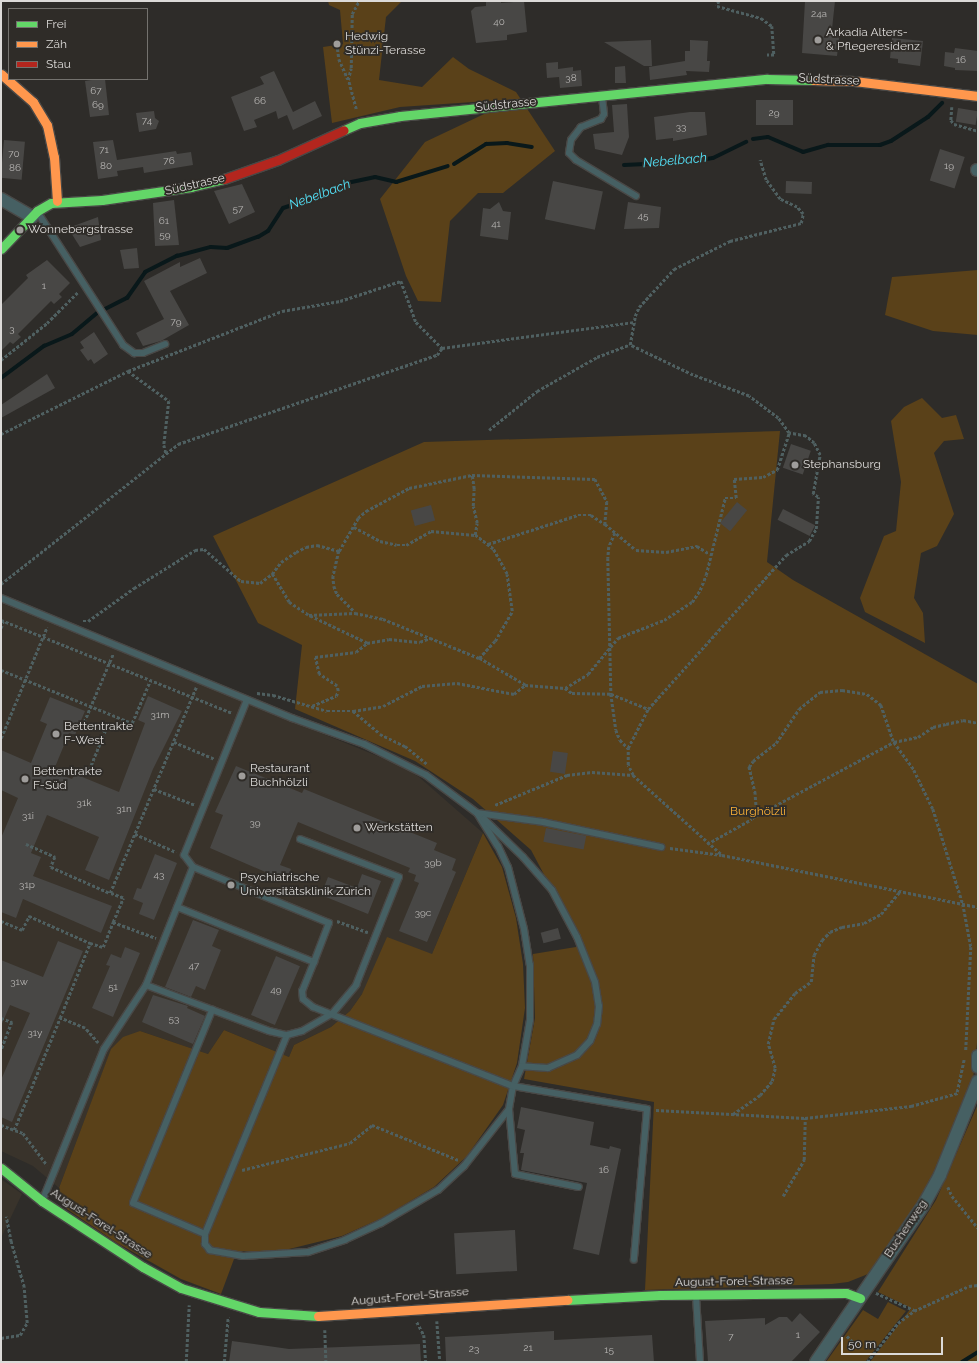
<!DOCTYPE html>
<meta charset="utf-8">
<style>
body{margin:0}
#map{position:relative;width:979px;height:1363px;overflow:hidden;background:#2e2c29;font-family:Raleway,sans-serif}
div>[style]{position:absolute}
[style*='--x']{left:calc(var(--x)*1px);top:calc(var(--y)*1px);width:calc(var(--w)*1px);rotate:calc(var(--a)*1deg)}
.built>*{inset:0;background:#39332b}
.green>*{inset:0;background:#5a4119}
.stream>*{height:4px;margin:-2px;padding:0 2px;transform-origin:2px;border-radius:2px;background:#09181a}
.building>*{inset:0;background:#484745;transform-origin:0 0}
.path>*{height:2.5px;margin-top:-1.25px;transform-origin:0;background:repeating-linear-gradient(90deg,#4f6061 0 3px,transparent 0 5px)}
.roads{filter:drop-shadow(1px 0 #494846) drop-shadow(-1px 0 #494846) drop-shadow(0 1px #494846) drop-shadow(0 -1px #494846)}
.lane>*{height:6px;margin:-3px;padding:0 3px;transform-origin:3px;border-radius:3px;background:#466063}
.street>*{height:12px;margin:-6px;padding:0 6px;transform-origin:6px;border-radius:6px;background:#466063}
.fast>*{height:9px;margin:-4.5px;padding:0 4.5px;transform-origin:4.5px;border-radius:4.5px;background:#63d668}
.slow>*{height:9px;margin:-4.5px;padding:0 4.5px;transform-origin:4.5px;border-radius:4.5px;background:#ff974d}
.jam>*{height:9px;margin:-4.5px;padding:0 4.5px;transform-origin:4.5px;border-radius:4.5px;background:#b3261e}
.dots>*{width:11px;height:11px;translate:-50% -50%;box-sizing:border-box;border:2px solid #2f2c28;border-radius:50%}
span{translate:-50% -50%;white-space:nowrap;text-align:center;line-height:1.15;-webkit-text-stroke:3.5px #2f2c28;paint-order:stroke}
.number-label{font-size:10px;color:#b7b5b3}
.number-label span{-webkit-text-stroke-width:0}
.poi-label{font-size:12px;color:#dcdad8}
.left{translate:0 -50%;text-align:left}
.street-label{font-size:12px;color:#dcdad8}
.park-label{font-size:12px;color:#fdb237}
.water-label{font-size:13px;color:#53e3fa;font-style:italic}
.frame{position:absolute;inset:0;border:2px solid #dcdad8;pointer-events:none}
.legend{position:absolute;left:8px;top:8px;width:140px;height:72px;box-sizing:border-box;background:#2f2c28;border:1px solid #74726e;margin:0;padding:5px 7px;list-style:none;font-size:12px;color:#dcdad8}
.legend li{display:flex;align-items:center;gap:8px;height:20px}
.legend b{width:20px;border:1px solid #74726e}
.scale{position:absolute;left:841px;top:1337px;width:102px;height:18px;box-sizing:border-box;border:2px solid #dcdad8;border-top:0;padding-left:5px;font-size:12px;line-height:14px;white-space:nowrap;color:#dcdad8;-webkit-text-stroke:3px #2f2c28;paint-order:stroke}
</style>
<div id="map">
<div class="built">
<i style="clip-path:polygon(1px 603px,402px 766px,419px 777px,483px 833px,432px 954px,362px 994px,350px 1011px,331px 1027px,294px 1045px,289px 1057px,224px 1030px,208px 1054px,140px 1031px,111px 1050px,59px 1188px,33px 1166px,1px 1151px)"></i>
<i style="clip-path:polygon(1px 1179px,22px 1194px,1px 1238px)"></i>
</div>
<div class="green">
<i style="clip-path:polygon(328px 1px,402px 1px,386px 17px,379px 80px,422px 87px,453px 57px,469px 69px,516px 92px,555px 151px,503px 193px,478px 193px,450px 221px,441px 302px,418px 301px,406px 276px,380px 199px,425px 142px,516px 99px,400px 107px,332px 123px,323px 47px,343px 44px,340px 10px,329px 5px)"></i>
<i style="clip-path:polygon(978px 270px,978px 335px,933px 331px,885px 315px,892px 277px)"></i>
<i style="clip-path:polygon(922px 398px,942px 418px,956px 415px,964px 439px,944px 441px,934px 453px,954px 514px,937px 546px,921px 553px,914px 598px,923px 613px,925px 643px,865px 612px,860px 598px,884px 536px,896px 531px,901px 482px,891px 421px,904px 407px)"></i>
<i style="clip-path:polygon(780px 431px,767px 562px,793px 580px,978px 684px,978px 1034px,971px 1098px,915px 1209px,873px 1272px,848px 1282px,832px 1284px,645px 1290px,654px 1102px,524px 1079px,535px 1018px,533px 954px,582px 946px,531px 850px,473px 799px,415px 761px,295px 709px,302px 645px,258px 623px,213px 536px,424px 442px)"></i>
<i style="clip-path:polygon(483px 833px,502px 867px,516px 918px,523px 964px,525px 1008px,517px 1063px,503px 1105px,467px 1156px,434px 1187px,382px 1218px,342px 1236px,277px 1252px,237px 1251px,221px 1294px,181px 1279px,117px 1243px,64px 1207px,59px 1188px,111px 1049px,123px 1037px,140px 1031px,208px 1054px,224px 1030px,289px 1057px,294px 1045px,331px 1027px,350px 1011px,362px 994px,387px 937px,432px 954px)"></i>
<i style="clip-path:polygon(978px 1104px,978px 1362px,870px 1362px,911px 1308px,878px 1292px,936px 1200px)"></i>
<i style="clip-path:polygon(888px 1302px,906px 1311px,865px 1362px,826px 1362px,863px 1310px,878px 1319px)"></i>
</div>
<div class="stream">
<i style="--x:753;--y:139;--w:15;--a:-8"></i>
<i style="--x:768;--y:137;--w:38;--a:23"></i>
<i style="--x:803;--y:152;--w:26;--a:-16"></i>
<i style="--x:828;--y:145;--w:52;--a:0"></i>
<i style="--x:880;--y:145;--w:12;--a:-20"></i>
<i style="--x:891;--y:141;--w:44;--a:-33"></i>
<i style="--x:928;--y:117;--w:20;--a:-45"></i>
<i style="--x:454;--y:164;--w:38;--a:-32"></i>
<i style="--x:486;--y:144;--w:21;--a:-3"></i>
<i style="--x:507;--y:143;--w:25;--a:9"></i>
<i style="--x:624;--y:165;--w:64;--a:-2.7"></i>
<i style="--x:688;--y:162;--w:25;--a:-9"></i>
<i style="--x:713;--y:158;--w:37;--a:-26"></i>
<i style="--x:105;--y:309;--w:25;--a:-27"></i>
<i style="--x:127;--y:298;--w:32;--a:-55"></i>
<i style="--x:145;--y:272;--w:36;--a:-27"></i>
<i style="--x:177;--y:256;--w:35;--a:-15"></i>
<i style="--x:211;--y:247;--w:16;--a:4"></i>
<i style="--x:227;--y:248;--w:33;--a:-20"></i>
<i style="--x:258;--y:237;--w:12;--a:-31"></i>
<i style="--x:268;--y:231;--w:27;--a:-57"></i>
<i style="--x:283;--y:208;--w:40;--a:-18"></i>
<i style="--x:321;--y:196;--w:24;--a:-30"></i>
<i style="--x:342;--y:184;--w:34;--a:-12"></i>
<i style="--x:375;--y:177;--w:22;--a:13"></i>
<i style="--x:396;--y:182;--w:54;--a:-17.1"></i>
<i style="--x:1;--y:378;--w:54;--a:-36.7"></i>
<i style="--x:44;--y:346;--w:30;--a:-23"></i>
<i style="--x:72;--y:334;--w:33;--a:-40"></i>
<i style="--x:962;--y:1362;--w:19;--a:-32"></i>
</div>
<div class="building">
<i style="clip-path:polygon(486px 1px,501px 1px,501px 3px,524px 1px,527px 32px,507px 35px,507px 40px,476px 43px,471px 11px,475px 7px,486px 6px)"></i>
<i style="clip-path:polygon(805px 1px,835px 1px,832px 29px,840px 30px,837px 56px,802px 53px)"></i>
<i style="clip-path:polygon(892px 38px,923px 41px,920px 66px,898px 63px,898px 59px,890px 58px)"></i>
<i style="clip-path:polygon(651px 40px,652px 66px,644px 66px,604px 42px)"></i>
<i style="clip-path:polygon(690px 40px,708px 41px,707px 61px,710px 61px,709px 72px,686px 71px,687px 75px,650px 80px,649px 67px,685px 61px,685px 51px,690px 51px)"></i>
<i style="clip-path:polygon(955px 48px,978px 51px,978px 71px,955px 70px,955px 68px,944px 66px,945px 52px,954px 53px)"></i>
<i style="clip-path:polygon(558px 62px,558px 69px,573px 67px,573px 71px,581px 70px,582px 86px,560px 88px,559px 77px,547px 78px,546px 63px)"></i>
<i style="clip-path:polygon(625px 66px,626px 83px,615px 83px,615px 67px)"></i>
<i style="clip-path:polygon(274px 71px,293px 112px,315px 101px,322px 116px,293px 130px,287px 115px,278px 119px,276px 111px,254px 120px,257px 127px,244px 131px,231px 97px,264px 84px,260px 77px)"></i>
<i style="clip-path:polygon(98px 79px,105px 79px,109px 115px,90px 117px,85px 81px)"></i>
<i style="left:756px;top:100px;width:37px;height:25px"></i>
<i style="clip-path:polygon(627px 104px,629px 137px,622px 155px,595px 149px,593px 134px,614px 132px,612px 105px)"></i>
<i style="left:958px;top:108px;width:20px;height:14px;rotate:9deg"></i>
<i style="clip-path:polygon(154px 111px,155px 118px,159px 121px,156px 129px,139px 132px,136px 113px)"></i>
<i style="clip-path:polygon(690px 112px,705px 112px,707px 135px,673px 141px,673px 138px,656px 140px,654px 117px)"></i>
<i style="left:4px;top:140px;width:21px;height:38px;rotate:5deg"></i>
<i style="clip-path:polygon(113px 140px,117px 160px,176px 151px,177px 154px,191px 152px,193px 165px,144px 173px,143px 167px,117px 171px,118px 176px,98px 179px,93px 142px)"></i>
<i style="left:940px;top:149px;width:26px;height:33px;rotate:18deg"></i>
<i style="left:553px;top:181px;width:51px;height:39px;rotate:12deg"></i>
<i style="left:786px;top:181px;width:26px;height:12px;rotate:2deg"></i>
<i style="clip-path:polygon(242px 184px,255px 212px,229px 224px,214px 191px)"></i>
<i style="clip-path:polygon(174px 200px,179px 245px,155px 246px,153px 203px)"></i>
<i style="clip-path:polygon(499px 202px,503px 211px,511px 212px,508px 240px,480px 236px,483px 208px,490px 209px)"></i>
<i style="clip-path:polygon(628px 202px,661px 207px,659px 228px,624px 229px)"></i>
<i style="clip-path:polygon(98px 217px,101px 240px,80px 247px,68px 228px)"></i>
<i style="clip-path:polygon(137px 248px,139px 268px,124px 269px,120px 250px)"></i>
<i style="clip-path:polygon(200px 258px,207px 273px,170px 291px,189px 325px,161px 341px,143px 346px,136px 333px,164px 319px,144px 281px,180px 262px,180px 267px)"></i>
<i style="clip-path:polygon(47px 260px,70px 283px,59px 294px,62px 297px,54px 304px,51px 301px,18px 334px,21px 337px,13px 344px,10px 342px,1px 351px,1px 305px,28px 278px,26px 275px)"></i>
<i style="clip-path:polygon(94px 332px,108px 354px,94px 364px,91px 359px,88px 361px,80px 350px,84px 348px,80px 342px)"></i>
<i style="clip-path:polygon(47px 374px,55px 388px,1px 418px,1px 405px)"></i>
<i style="left:791px;top:444px;width:21px;height:25px;rotate:19deg"></i>
<i style="left:737px;top:502px;width:13px;height:27px;rotate:39deg"></i>
<i style="left:431px;top:505px;width:16px;height:21px;rotate:75deg"></i>
<i style="left:783px;top:509px;width:36px;height:12px;rotate:27deg"></i>
<i style="clip-path:polygon(148px 696px,182px 711px,153px 769px,109px 880px,85px 870px,99px 837px,47px 815px,31px 853px,41px 857px,33px 876px,112px 906px,101px 933px,23px 899px,16px 918px,1px 912px,1px 838px,18px 798px,1px 790px,1px 750px,31px 763px,47px 724px,40px 721px,50px 697px,85px 711px,75px 735px,69px 733px,53px 772px,72px 779px,75px 774px,119px 792px,145px 723px,138px 720px)"></i>
<i style="left:553px;top:751px;width:15px;height:21px;rotate:8deg"></i>
<i style="clip-path:polygon(236px 766px,302px 793px,304px 789px,437px 843px,434px 850px,456px 859px,452px 870px,456px 872px,427px 942px,399px 931px,419px 883px,414px 881px,416px 875px,408px 872px,410px 868px,298px 822px,280px 865px,291px 869px,286px 881px,210px 848px,223px 815px,215px 812px)"></i>
<i style="left:546px;top:828px;width:41px;height:14px;rotate:11deg"></i>
<i style="clip-path:polygon(155px 854px,177px 863px,154px 920px,139px 914px,143px 903px,133px 899px,137px 888px,141px 889px)"></i>
<i style="clip-path:polygon(362px 874px,381px 881px,368px 914px,321px 895px,328px 877px,357px 888px)"></i>
<i style="clip-path:polygon(193px 920px,219px 930px,212px 946px,221px 950px,205px 990px,196px 986px,191px 997px,165px 987px)"></i>
<i style="left:558px;top:928px;width:11px;height:18px;rotate:75deg"></i>
<i style="clip-path:polygon(58px 941px,83px 951px,12px 1122px,1px 1117px,1px 1080px,30px 1013px,10px 1005px,1px 1026px,1px 960px,43px 977px)"></i>
<i style="clip-path:polygon(125px 947px,140px 953px,113px 1017px,92px 1008px,110px 966px,106px 965px,111px 954px,121px 958px)"></i>
<i style="left:276px;top:956px;width:26px;height:64px;rotate:23deg"></i>
<i style="clip-path:polygon(153px 995px,188px 1006px,187px 1008px,205px 1016px,193px 1044px,142px 1022px)"></i>
<i style="clip-path:polygon(521px 1107px,594px 1122px,590px 1145px,609px 1149px,610px 1146px,621px 1149px,599px 1255px,573px 1249px,587px 1183px,521px 1170px,524px 1153px,520px 1153px,525px 1130px,517px 1128px)"></i>
<i style="left:515px;top:1230px;width:41px;height:61px;rotate:87deg"></i>
<i style="clip-path:polygon(800px 1313px,820px 1332px,791px 1362px,708px 1362px,705px 1321px,765px 1318px,765px 1325px,779px 1317px,787px 1317px,792px 1322px)"></i>
<i style="clip-path:polygon(554px 1331px,554px 1340px,652px 1335px,654px 1362px,446px 1361px,445px 1337px)"></i>
<i style="clip-path:polygon(232px 1341px,289px 1349px,420px 1344px,421px 1362px,229px 1362px)"></i>
</div>
<div class="path">
<i style="--x:719;--y:1;--w:5;--a:112"></i>
<i style="--x:717;--y:6;--w:46;--a:15.3"></i>
<i style="--x:761;--y:18;--w:14;--a:36"></i>
<i style="--x:772;--y:26;--w:29;--a:86"></i>
<i style="--x:774;--y:55;--w:7;--a:180"></i>
<i style="--x:337;--y:44;--w:15;--a:82"></i>
<i style="--x:339;--y:59;--w:22;--a:66"></i>
<i style="--x:952;--y:107;--w:13;--a:94"></i>
<i style="--x:951;--y:120;--w:5;--a:53"></i>
<i style="--x:954;--y:124;--w:25;--a:16"></i>
<i style="--x:356;--y:109;--w:30;--a:-105"></i>
<i style="--x:348;--y:80;--w:12;--a:-76"></i>
<i style="--x:351;--y:68;--w:54;--a:-88.9"></i>
<i style="--x:352;--y:14;--w:15;--a:-62"></i>
<i style="--x:1;--y:360;--w:59;--a:-38.8"></i>
<i style="--x:47;--y:323;--w:44;--a:-45"></i>
<i style="--x:128;--y:371;--w:51;--a:36.2"></i>
<i style="--x:169;--y:401;--w:44;--a:96.5"></i>
<i style="--x:164;--y:445;--w:8;--a:76"></i>
<i style="--x:489;--y:430;--w:62;--a:-39.1"></i>
<i style="--x:537;--y:391;--w:69;--a:-29.5"></i>
<i style="--x:597;--y:357;--w:34;--a:-21"></i>
<i style="--x:1;--y:434;--w:142;--a:-26.4"></i>
<i style="--x:128;--y:371;--w:165;--a:-21.3"></i>
<i style="--x:282;--y:311;--w:59;--a:-9.8"></i>
<i style="--x:340;--y:301;--w:64;--a:-18.2"></i>
<i style="--x:401;--y:281;--w:44;--a:69.9"></i>
<i style="--x:416;--y:322;--w:37;--a:45"></i>
<i style="--x:354;--y:527;--w:30;--a:28"></i>
<i style="--x:380;--y:541;--w:17;--a:13"></i>
<i style="--x:397;--y:545;--w:9;--a:0"></i>
<i style="--x:406;--y:545;--w:29;--a:-29"></i>
<i style="--x:431;--y:531;--w:44;--a:5.2"></i>
<i style="--x:615;--y:533;--w:15;--a:113"></i>
<i style="--x:609;--y:547;--w:11;--a:95"></i>
<i style="--x:608;--y:558;--w:136;--a:88.7"></i>
<i style="--x:611;--y:694;--w:36;--a:82"></i>
<i style="--x:616;--y:730;--w:11;--a:68"></i>
<i style="--x:620;--y:740;--w:11;--a:45"></i>
<i style="--x:488;--y:544;--w:95;--a:-17.9"></i>
<i style="--x:578;--y:515;--w:13;--a:0"></i>
<i style="--x:591;--y:515;--w:17;--a:33"></i>
<i style="--x:605;--y:524;--w:40;--a:40"></i>
<i style="--x:636;--y:550;--w:30;--a:4"></i>
<i style="--x:666;--y:552;--w:32;--a:-11"></i>
<i style="--x:697;--y:546;--w:15;--a:32"></i>
<i style="--x:339;--y:551;--w:26;--a:103"></i>
<i style="--x:333;--y:576;--w:10;--a:84"></i>
<i style="--x:334;--y:586;--w:9;--a:69"></i>
<i style="--x:337;--y:594;--w:25;--a:45"></i>
<i style="--x:1;--y:584;--w:226;--a:-38.3"></i>
<i style="--x:178;--y:444;--w:274;--a:-19"></i>
<i style="--x:437;--y:355;--w:9;--a:-54"></i>
<i style="--x:442;--y:348;--w:195;--a:-7.7"></i>
<i style="--x:309;--y:615;--w:46;--a:-2.5"></i>
<i style="--x:355;--y:613;--w:29;--a:12"></i>
<i style="--x:383;--y:619;--w:51;--a:22"></i>
<i style="--x:1;--y:620;--w:249;--a:21.9"></i>
<i style="--x:83;--y:621;--w:5;--a:0"></i>
<i style="--x:88;--y:621;--w:57;--a:-35.7"></i>
<i style="--x:134;--y:588;--w:72;--a:-31.9"></i>
<i style="--x:195;--y:550;--w:9;--a:-6"></i>
<i style="--x:204;--y:549;--w:49;--a:40.9"></i>
<i style="--x:241;--y:581;--w:19;--a:6"></i>
<i style="--x:260;--y:583;--w:15;--a:-37"></i>
<i style="--x:1;--y:628;--w:7;--a:-74"></i>
<i style="--x:367;--y:643;--w:22;--a:-10"></i>
<i style="--x:389;--y:639;--w:31;--a:6"></i>
<i style="--x:420;--y:642;--w:11;--a:-22"></i>
<i style="--x:430;--y:638;--w:53;--a:22.2"></i>
<i style="--x:1;--y:670;--w:141;--a:22"></i>
<i style="--x:132;--y:723;--w:46;--a:-66.8"></i>
<i style="--x:525;--y:685;--w:40;--a:4.3"></i>
<i style="--x:565;--y:688;--w:9;--a:36"></i>
<i style="--x:572;--y:693;--w:39;--a:1"></i>
<i style="--x:611;--y:694;--w:40;--a:22"></i>
<i style="--x:565;--y:688;--w:27;--a:-31"></i>
<i style="--x:588;--y:674;--w:47;--a:-50.2"></i>
<i style="--x:618;--y:638;--w:49;--a:-21.4"></i>
<i style="--x:664;--y:620;--w:33;--a:-33"></i>
<i style="--x:692;--y:602;--w:14;--a:-56"></i>
<i style="--x:700;--y:590;--w:16;--a:-68"></i>
<i style="--x:706;--y:575;--w:79;--a:-76.1"></i>
<i style="--x:725;--y:498;--w:11;--a:0"></i>
<i style="--x:736;--y:498;--w:19;--a:-96"></i>
<i style="--x:734;--y:479;--w:29;--a:-4"></i>
<i style="--x:763;--y:477;--w:16;--a:-27"></i>
<i style="--x:777;--y:470;--w:39;--a:-72"></i>
<i style="--x:257;--y:693;--w:16;--a:7"></i>
<i style="--x:273;--y:695;--w:56;--a:16.5"></i>
<i style="--x:327;--y:711;--w:26;--a:0"></i>
<i style="--x:353;--y:711;--w:30;--a:-9"></i>
<i style="--x:383;--y:706;--w:44;--a:-27.1"></i>
<i style="--x:422;--y:686;--w:35;--a:-5"></i>
<i style="--x:457;--y:683;--w:58;--a:10.9"></i>
<i style="--x:514;--y:694;--w:14;--a:-39"></i>
<i style="--x:525;--y:685;--w:53;--a:-149.6"></i>
<i style="--x:479;--y:658;--w:23;--a:-47"></i>
<i style="--x:495;--y:641;--w:34;--a:-60"></i>
<i style="--x:512;--y:611;--w:37;--a:-98"></i>
<i style="--x:507;--y:574;--w:29;--a:-119"></i>
<i style="--x:493;--y:549;--w:23;--a:-142"></i>
<i style="--x:475;--y:535;--w:12;--a:-81"></i>
<i style="--x:477;--y:523;--w:17;--a:-103"></i>
<i style="--x:473;--y:506;--w:17;--a:-87"></i>
<i style="--x:474;--y:489;--w:14;--a:-98"></i>
<i style="--x:312;--y:706;--w:26;--a:-23"></i>
<i style="--x:336;--y:696;--w:5;--a:-68"></i>
<i style="--x:338;--y:691;--w:5;--a:-101"></i>
<i style="--x:337;--y:686;--w:22;--a:-146"></i>
<i style="--x:319;--y:674;--w:17;--a:-103"></i>
<i style="--x:315;--y:657;--w:41;--a:-7"></i>
<i style="--x:356;--y:652;--w:14;--a:-39"></i>
<i style="--x:367;--y:643;--w:65;--a:-154.6"></i>
<i style="--x:308;--y:615;--w:23;--a:-146"></i>
<i style="--x:289;--y:602;--w:33;--a:-121"></i>
<i style="--x:272;--y:574;--w:15;--a:-53"></i>
<i style="--x:281;--y:562;--w:18;--a:-34"></i>
<i style="--x:296;--y:552;--w:11;--a:-27"></i>
<i style="--x:306;--y:547;--w:11;--a:-10"></i>
<i style="--x:317;--y:545;--w:23;--a:15"></i>
<i style="--x:339;--y:551;--w:38;--a:-60"></i>
<i style="--x:358;--y:518;--w:11;--a:-41"></i>
<i style="--x:366;--y:511;--w:49;--a:-28.1"></i>
<i style="--x:409;--y:488;--w:64;--a:-11.7"></i>
<i style="--x:472;--y:475;--w:123;--a:1.9"></i>
<i style="--x:595;--y:479;--w:26;--a:62"></i>
<i style="--x:607;--y:502;--w:22;--a:95"></i>
<i style="--x:353;--y:711;--w:35;--a:40"></i>
<i style="--x:380;--y:734;--w:28;--a:26"></i>
<i style="--x:405;--y:746;--w:28;--a:39"></i>
<i style="--x:1;--y:738;--w:120;--a:-67.5"></i>
<i style="--x:174;--y:742;--w:44;--a:22.5"></i>
<i style="--x:89;--y:770;--w:42;--a:-67.7"></i>
<i style="--x:105;--y:731;--w:23;--a:-157"></i>
<i style="--x:84;--y:722;--w:74;--a:-66.9"></i>
<i style="--x:633;--y:775;--w:118;--a:41.9"></i>
<i style="--x:154;--y:789;--w:44;--a:21.3"></i>
<i style="--x:495;--y:805;--w:78;--a:-22.6"></i>
<i style="--x:567;--y:775;--w:25;--a:-7"></i>
<i style="--x:592;--y:772;--w:41;--a:4.2"></i>
<i style="--x:633;--y:775;--w:11;--a:-117"></i>
<i style="--x:628;--y:765;--w:17;--a:-90"></i>
<i style="--x:628;--y:748;--w:44;--a:-62.9"></i>
<i style="--x:648;--y:709;--w:207;--a:-48.1"></i>
<i style="--x:786;--y:555;--w:27;--a:-31"></i>
<i style="--x:809;--y:541;--w:14;--a:-60"></i>
<i style="--x:816;--y:529;--w:32;--a:-86"></i>
<i style="--x:818;--y:497;--w:6;--a:-149"></i>
<i style="--x:813;--y:494;--w:40;--a:-80"></i>
<i style="--x:820;--y:455;--w:13;--a:-117"></i>
<i style="--x:814;--y:443;--w:11;--a:-139"></i>
<i style="--x:806;--y:436;--w:17;--a:-170"></i>
<i style="--x:789;--y:433;--w:19;--a:-126"></i>
<i style="--x:778;--y:418;--w:36;--a:-143"></i>
<i style="--x:749;--y:396;--w:60;--a:-159.4"></i>
<i style="--x:693;--y:375;--w:70;--a:-154.5"></i>
<i style="--x:630;--y:345;--w:29;--a:-80"></i>
<i style="--x:635;--y:316;--w:10;--a:-66"></i>
<i style="--x:639;--y:307;--w:52;--a:-47.4"></i>
<i style="--x:674;--y:269;--w:63;--a:-26.6"></i>
<i style="--x:730;--y:241;--w:73;--a:-14.2"></i>
<i style="--x:801;--y:223;--w:9;--a:-77"></i>
<i style="--x:803;--y:214;--w:9;--a:-131"></i>
<i style="--x:797;--y:207;--w:19;--a:-155"></i>
<i style="--x:780;--y:199;--w:24;--a:-126"></i>
<i style="--x:766;--y:180;--w:21;--a:-107"></i>
<i style="--x:752;--y:818;--w:161;--a:-28.2"></i>
<i style="--x:894;--y:742;--w:25;--a:-12"></i>
<i style="--x:918;--y:737;--w:18;--a:-34"></i>
<i style="--x:933;--y:727;--w:13;--a:-13"></i>
<i style="--x:946;--y:724;--w:17;--a:-13"></i>
<i style="--x:963;--y:720;--w:15;--a:11"></i>
<i style="--x:135;--y:834;--w:45;--a:23.7"></i>
<i style="--x:26;--y:844;--w:32;--a:24"></i>
<i style="--x:55;--y:857;--w:11;--a:112"></i>
<i style="--x:51;--y:867;--w:64;--a:23.8"></i>
<i style="--x:707;--y:844;--w:51;--a:-29.1"></i>
<i style="--x:752;--y:819;--w:10;--a:-66"></i>
<i style="--x:756;--y:810;--w:16;--a:-94"></i>
<i style="--x:755;--y:794;--w:28;--a:-103"></i>
<i style="--x:749;--y:767;--w:7;--a:-56"></i>
<i style="--x:753;--y:761;--w:29;--a:-38"></i>
<i style="--x:776;--y:743;--w:41;--a:-55.9"></i>
<i style="--x:799;--y:709;--w:27;--a:-39"></i>
<i style="--x:820;--y:692;--w:22;--a:-5"></i>
<i style="--x:842;--y:690;--w:25;--a:9"></i>
<i style="--x:867;--y:694;--w:18;--a:38"></i>
<i style="--x:881;--y:705;--w:39;--a:71"></i>
<i style="--x:894;--y:742;--w:34;--a:54"></i>
<i style="--x:914;--y:770;--w:43;--a:64"></i>
<i style="--x:933;--y:809;--w:100;--a:72.5"></i>
<i style="--x:963;--y:904;--w:44;--a:79.5"></i>
<i style="--x:971;--y:947;--w:104;--a:92.8"></i>
<i style="--x:670;--y:848;--w:52;--a:7.7"></i>
<i style="--x:722;--y:855;--w:261;--a:11.5"></i>
<i style="--x:1;--y:921;--w:23;--a:23"></i>
<i style="--x:22;--y:930;--w:16;--a:-63"></i>
<i style="--x:29;--y:916;--w:67;--a:23.9"></i>
<i style="--x:337;--y:921;--w:33;--a:20"></i>
<i style="--x:113;--y:922;--w:46;--a:20.4"></i>
<i style="--x:1;--y:1018;--w:12;--a:20"></i>
<i style="--x:12;--y:1022;--w:30;--a:111"></i>
<i style="--x:98;--y:1043;--w:20;--a:-131"></i>
<i style="--x:85;--y:1028;--w:27;--a:-158"></i>
<i style="--x:60;--y:1018;--w:81;--a:-68.2"></i>
<i style="--x:90;--y:943;--w:14;--a:17"></i>
<i style="--x:103;--y:947;--w:27;--a:-68"></i>
<i style="--x:113;--y:922;--w:26;--a:-67"></i>
<i style="--x:123;--y:898;--w:14;--a:-159"></i>
<i style="--x:110;--y:893;--w:223;--a:-67.3"></i>
<i style="--x:957;--y:1092;--w:33;--a:-78"></i>
<i style="--x:656;--y:1110;--w:149;--a:3.1"></i>
<i style="--x:805;--y:1118;--w:107;--a:-6.5"></i>
<i style="--x:911;--y:1106;--w:49;--a:-15.5"></i>
<i style="--x:733;--y:1114;--w:33;--a:-35"></i>
<i style="--x:760;--y:1095;--w:18;--a:-49"></i>
<i style="--x:772;--y:1081;--w:13;--a:-77"></i>
<i style="--x:775;--y:1068;--w:25;--a:-106"></i>
<i style="--x:768;--y:1044;--w:26;--a:-77"></i>
<i style="--x:774;--y:1019;--w:33;--a:-51"></i>
<i style="--x:795;--y:993;--w:19;--a:-35"></i>
<i style="--x:811;--y:982;--w:27;--a:-84"></i>
<i style="--x:814;--y:955;--w:17;--a:-62"></i>
<i style="--x:822;--y:940;--w:11;--a:-45"></i>
<i style="--x:830;--y:932;--w:13;--a:-23"></i>
<i style="--x:842;--y:927;--w:22;--a:-10"></i>
<i style="--x:864;--y:923;--w:19;--a:-28"></i>
<i style="--x:881;--y:914;--w:30;--a:-50"></i>
<i style="--x:1;--y:1125;--w:23;--a:20"></i>
<i style="--x:23;--y:1133;--w:40;--a:53"></i>
<i style="--x:14;--y:1130;--w:121;--a:-67.7"></i>
<i style="--x:242;--y:1170;--w:111;--a:-14"></i>
<i style="--x:350;--y:1143;--w:28;--a:-39"></i>
<i style="--x:372;--y:1125;--w:93;--a:22.1"></i>
<i style="--x:948;--y:1187;--w:10;--a:66"></i>
<i style="--x:952;--y:1196;--w:41;--a:50.9"></i>
<i style="--x:783;--y:1196;--w:42;--a:-59.7"></i>
<i style="--x:804;--y:1160;--w:42;--a:-88.6"></i>
<i style="--x:876;--y:1293;--w:42;--a:24.1"></i>
<i style="--x:437;--y:1321;--w:41;--a:85.8"></i>
<i style="--x:417;--y:1322;--w:15;--a:62"></i>
<i style="--x:424;--y:1335;--w:27;--a:86"></i>
<i style="--x:325;--y:1330;--w:32;--a:88"></i>
<i style="--x:847;--y:1336;--w:14;--a:45"></i>
<i style="--x:1;--y:1338;--w:19;--a:-9"></i>
<i style="--x:20;--y:1335;--w:14;--a:-60"></i>
<i style="--x:27;--y:1323;--w:36;--a:-95"></i>
<i style="--x:24;--y:1287;--w:47;--a:-106.1"></i>
<i style="--x:11;--y:1242;--w:26;--a:-101"></i>
<i style="--x:186;--y:1362;--w:57;--a:-87"></i>
<i style="--x:224;--y:1362;--w:45;--a:-84.9"></i>
<i style="--x:867;--y:1362;--w:50;--a:-51.5"></i>
<i style="--x:898;--y:1323;--w:20;--a:-37"></i>
<i style="--x:914;--y:1311;--w:60;--a:-24.4"></i>
<i style="--x:969;--y:1286;--w:9;--a:-6"></i>
</div>
<div class="roads">
<div class="lane">
<i style="--x:602;--y:97;--w:17;--a:83"></i>
<i style="--x:604;--y:114;--w:6;--a:121"></i>
<i style="--x:601;--y:119;--w:22;--a:158"></i>
<i style="--x:581;--y:127;--w:16;--a:128"></i>
<i style="--x:571;--y:140;--w:13;--a:99"></i>
<i style="--x:569;--y:153;--w:10;--a:45"></i>
<i style="--x:576;--y:160;--w:70;--a:31"></i>
<i style="--x:38;--y:213;--w:157;--a:57.2"></i>
<i style="--x:123;--y:345;--w:14;--a:36"></i>
<i style="--x:134;--y:353;--w:9;--a:0"></i>
<i style="--x:143;--y:353;--w:24;--a:-22"></i>
<i style="--x:1;--y:598;--w:315;--a:22.4"></i>
<i style="--x:292;--y:718;--w:77;--a:19.9"></i>
<i style="--x:364;--y:744;--w:69;--a:26.6"></i>
<i style="--x:426;--y:775;--w:64;--a:36.7"></i>
<i style="--x:477;--y:813;--w:39;--a:58"></i>
<i style="--x:498;--y:846;--w:23;--a:65"></i>
<i style="--x:508;--y:867;--w:64;--a:75.5"></i>
<i style="--x:524;--y:929;--w:36;--a:81"></i>
<i style="--x:530;--y:965;--w:55;--a:90"></i>
<i style="--x:530;--y:1020;--w:47;--a:99.9"></i>
<i style="--x:522;--y:1066;--w:22;--a:114"></i>
<i style="--x:513;--y:1086;--w:23;--a:100"></i>
<i style="--x:509;--y:1109;--w:73;--a:128.3"></i>
<i style="--x:464;--y:1166;--w:35;--a:137"></i>
<i style="--x:438;--y:1190;--w:66;--a:149.9"></i>
<i style="--x:381;--y:1223;--w:40;--a:155"></i>
<i style="--x:345;--y:1240;--w:39;--a:162"></i>
<i style="--x:308;--y:1252;--w:65;--a:176.5"></i>
<i style="--x:243;--y:1256;--w:34;--a:-170"></i>
<i style="--x:210;--y:1250;--w:8;--a:-130"></i>
<i style="--x:205;--y:1244;--w:10;--a:-90"></i>
<i style="--x:205;--y:1234;--w:215;--a:-67.6"></i>
<i style="--x:477;--y:813;--w:67;--a:7.8"></i>
<i style="--x:543;--y:822;--w:121;--a:12"></i>
<i style="--x:484;--y:819;--w:54;--a:44.3"></i>
<i style="--x:523;--y:857;--w:44;--a:48.7"></i>
<i style="--x:552;--y:890;--w:53;--a:62"></i>
<i style="--x:577;--y:937;--w:48;--a:68.2"></i>
<i style="--x:595;--y:982;--w:24;--a:81"></i>
<i style="--x:599;--y:1006;--w:18;--a:96"></i>
<i style="--x:597;--y:1024;--w:18;--a:112"></i>
<i style="--x:590;--y:1041;--w:19;--a:133"></i>
<i style="--x:577;--y:1055;--w:32;--a:156"></i>
<i style="--x:548;--y:1068;--w:26;--a:-176"></i>
<i style="--x:177;--y:907;--w:148;--a:21.9"></i>
<i style="--x:314;--y:962;--w:42;--a:-69"></i>
<i style="--x:329;--y:923;--w:147;--a:-157.6"></i>
<i style="--x:314;--y:962;--w:31;--a:112"></i>
<i style="--x:302;--y:991;--w:8;--a:83"></i>
<i style="--x:303;--y:999;--w:13;--a:39"></i>
<i style="--x:313;--y:1007;--w:215;--a:21.6"></i>
<i style="--x:513;--y:1086;--w:136;--a:9.7"></i>
<i style="--x:647;--y:1109;--w:151;--a:95"></i>
<i style="--x:146;--y:985;--w:131;--a:20.5"></i>
<i style="--x:269;--y:1031;--w:18;--a:13"></i>
<i style="--x:287;--y:1035;--w:16;--a:-15"></i>
<i style="--x:302;--y:1031;--w:34;--a:-30"></i>
<i style="--x:332;--y:1014;--w:38;--a:-50"></i>
<i style="--x:356;--y:985;--w:116;--a:-68.3"></i>
<i style="--x:399;--y:877;--w:106;--a:-159"></i>
<i style="--x:509;--y:1109;--w:65;--a:84.7"></i>
<i style="--x:515;--y:1174;--w:65;--a:11.5"></i>
<i style="--x:43;--y:1199;--w:162;--a:-67.9"></i>
<i style="--x:104;--y:1049;--w:77;--a:-56.7"></i>
<i style="--x:146;--y:985;--w:127;--a:-68.3"></i>
<i style="--x:193;--y:867;--w:15;--a:-127"></i>
<i style="--x:184;--y:855;--w:167;--a:-67.9"></i>
<i style="--x:205;--y:1234;--w:78;--a:-156.7"></i>
<i style="--x:133;--y:1203;--w:209;--a:-67.7"></i>
<i style="--x:696;--y:1296;--w:66;--a:86.5"></i>
</div>
<div class="street">
<i style="--x:977;--y:170;--w:1;--a:0"></i>
<i style="--x:1;--y:199;--w:36;--a:30"></i>
<i style="--x:978;--y:1056;--w:11;--a:90"></i>
<i style="--x:816;--y:1362;--w:191;--a:-55.6"></i>
<i style="--x:924;--y:1204;--w:33;--a:-61"></i>
<i style="--x:940;--y:1175;--w:101;--a:-68"></i>
</div>
<div class="fast">
<i style="--x:344;--y:130;--w:17;--a:-24"></i>
<i style="--x:360;--y:123;--w:41;--a:-9.9"></i>
<i style="--x:400;--y:116;--w:369;--a:-5.8"></i>
<i style="--x:767;--y:79;--w:46;--a:1.2"></i>
<i style="--x:1;--y:249;--w:52;--a:-46.5"></i>
<i style="--x:37;--y:211;--w:16;--a:-30"></i>
<i style="--x:51;--y:203;--w:51;--a:-3.4"></i>
<i style="--x:102;--y:200;--w:90;--a:-8.3"></i>
<i style="--x:191;--y:187;--w:34;--a:-14"></i>
<i style="--x:1;--y:1168;--w:53;--a:38.8"></i>
<i style="--x:42;--y:1201;--w:121;--a:33.2"></i>
<i style="--x:143;--y:1267;--w:43;--a:28.9"></i>
<i style="--x:181;--y:1288;--w:82;--a:17.1"></i>
<i style="--x:259;--y:1312;--w:59;--a:3.9"></i>
<i style="--x:567;--y:1300;--w:93;--a:-3.1"></i>
<i style="--x:660;--y:1295;--w:186;--a:-0.6"></i>
<i style="--x:846;--y:1293;--w:15;--a:20"></i>
</div>
<div class="slow">
<i style="--x:1;--y:74;--w:43;--a:41.2"></i>
<i style="--x:33;--y:102;--w:27;--a:59"></i>
<i style="--x:47;--y:125;--w:33;--a:78"></i>
<i style="--x:54;--y:157;--w:44;--a:86.1"></i>
<i style="--x:813;--y:80;--w:41;--a:1.4"></i>
<i style="--x:854;--y:81;--w:125;--a:6.9"></i>
<i style="--x:318;--y:1316;--w:250;--a:-3.7"></i>
</div>
<div class="jam">
<i style="--x:224;--y:179;--w:57;--a:-19.4"></i>
<i style="--x:278;--y:160;--w:72;--a:-24.4"></i>
</div>
</div>
<div class="dots">
<i style="left:818px;top:40px;background:#9f9d9b"></i>
<i style="left:337px;top:44px;background:#9f9d9b"></i>
<i style="left:20px;top:230px;background:#9f9d9b"></i>
<i style="left:795px;top:465px;background:#9f9d9b"></i>
<i style="left:56px;top:734px;background:#9f9d9b"></i>
<i style="left:242px;top:776px;background:#9f9d9b"></i>
<i style="left:25px;top:779px;background:#9f9d9b"></i>
<i style="left:357px;top:828px;background:#9f9d9b"></i>
<i style="left:231px;top:885px;background:#9f9d9b"></i>
</div>
<div class="number-label">
<span style="left:819px;top:14px">24a</span>
<span style="left:499px;top:22px">40</span>
<span style="left:961px;top:60px">16</span>
<span style="left:571px;top:78px">38</span>
<span style="left:96px;top:91px">67</span>
<span style="left:260px;top:101px">66</span>
<span style="left:98px;top:105px">69</span>
<span style="left:774px;top:113px">29</span>
<span style="left:147px;top:121px">74</span>
<span style="left:681px;top:127px">33</span>
<span style="left:104px;top:150px">71</span>
<span style="left:14px;top:154px">70</span>
<span style="left:169px;top:161px">76</span>
<span style="left:106px;top:166px">80</span>
<span style="left:949px;top:166px">19</span>
<span style="left:15px;top:168px">86</span>
<span style="left:238px;top:209px">57</span>
<span style="left:643px;top:216px">45</span>
<span style="left:164px;top:221px">61</span>
<span style="left:496px;top:224px">41</span>
<span style="left:165px;top:235px">59</span>
<span style="left:44px;top:286px">1</span>
<span style="left:176px;top:322px">79</span>
<span style="left:12px;top:329px">3</span>
<span style="left:160px;top:715px">31m</span>
<span style="left:84px;top:803px">31k</span>
<span style="left:124px;top:809px">31n</span>
<span style="left:28px;top:816px">31i</span>
<span style="left:255px;top:823px">39</span>
<span style="left:433px;top:863px">39b</span>
<span style="left:159px;top:875px">43</span>
<span style="left:27px;top:885px">31p</span>
<span style="left:423px;top:913px">39c</span>
<span style="left:194px;top:966px">47</span>
<span style="left:19px;top:982px">31w</span>
<span style="left:113px;top:987px">51</span>
<span style="left:276px;top:990px">49</span>
<span style="left:174px;top:1019px">53</span>
<span style="left:35px;top:1033px">31y</span>
<span style="left:604px;top:1170px">16</span>
<span style="left:798px;top:1335px">1</span>
<span style="left:731px;top:1337px">7</span>
<span style="left:528px;top:1348px">21</span>
<span style="left:474px;top:1349px">23</span>
<span style="left:609px;top:1350px">15</span>
</div>
<div class="poi-label">
<span class="left" style="left:826px;top:40px">Arkadia Alters-<br>&amp; Pflegeresidenz</span>
<span class="left" style="left:345px;top:44px">Hedwig<br>Stünzi-Terasse</span>
<span class="left" style="left:28px;top:230px">Wonnebergstrasse</span>
<span class="left" style="left:803px;top:465px">Stephansburg</span>
<span class="left" style="left:64px;top:734px">Bettentrakte<br>F-West</span>
<span class="left" style="left:250px;top:776px">Restaurant<br>Buchhölzli</span>
<span class="left" style="left:33px;top:779px">Bettentrakte<br>F-Süd</span>
<span class="left" style="left:365px;top:828px">Werkstätten</span>
<span class="left" style="left:240px;top:885px">Psychiatrische<br>Universitätsklinik Zürich</span>
</div>
<div class="street-label">
<span style="left:829px;top:80px;rotate:3deg">Südstrasse</span>
<span style="left:506px;top:105px;rotate:-6deg">Südstrasse</span>
<span style="left:195px;top:185px;rotate:-13deg">Südstrasse</span>
<span style="left:101px;top:1224px;rotate:33deg">August-Forel-Strasse</span>
<span style="left:906px;top:1229px;rotate:-56deg">Buchenweg</span>
<span style="left:734px;top:1282px;rotate:-1deg">August-Forel-Strasse</span>
<span style="left:410px;top:1297px;rotate:-5deg">August-Forel-Strasse</span>
</div>
<div class="park-label">
<span style="left:758px;top:812px">Burghölzli</span>
</div>
<div class="water-label">
<span style="left:675px;top:161px;rotate:-5deg">Nebelbach</span>
<span style="left:320px;top:195px;rotate:-20deg">Nebelbach</span>
</div>
<div class="frame"></div>
<ul class="legend">
<li><b style="height:5px;background:#63d668"></b>Frei</li>
<li><b style="height:5px;background:#ff974d"></b>Zäh</li>
<li><b style="height:5px;background:#b3261e"></b>Stau</li>
</ul>
<div class="scale">50 m</div>
</div>
